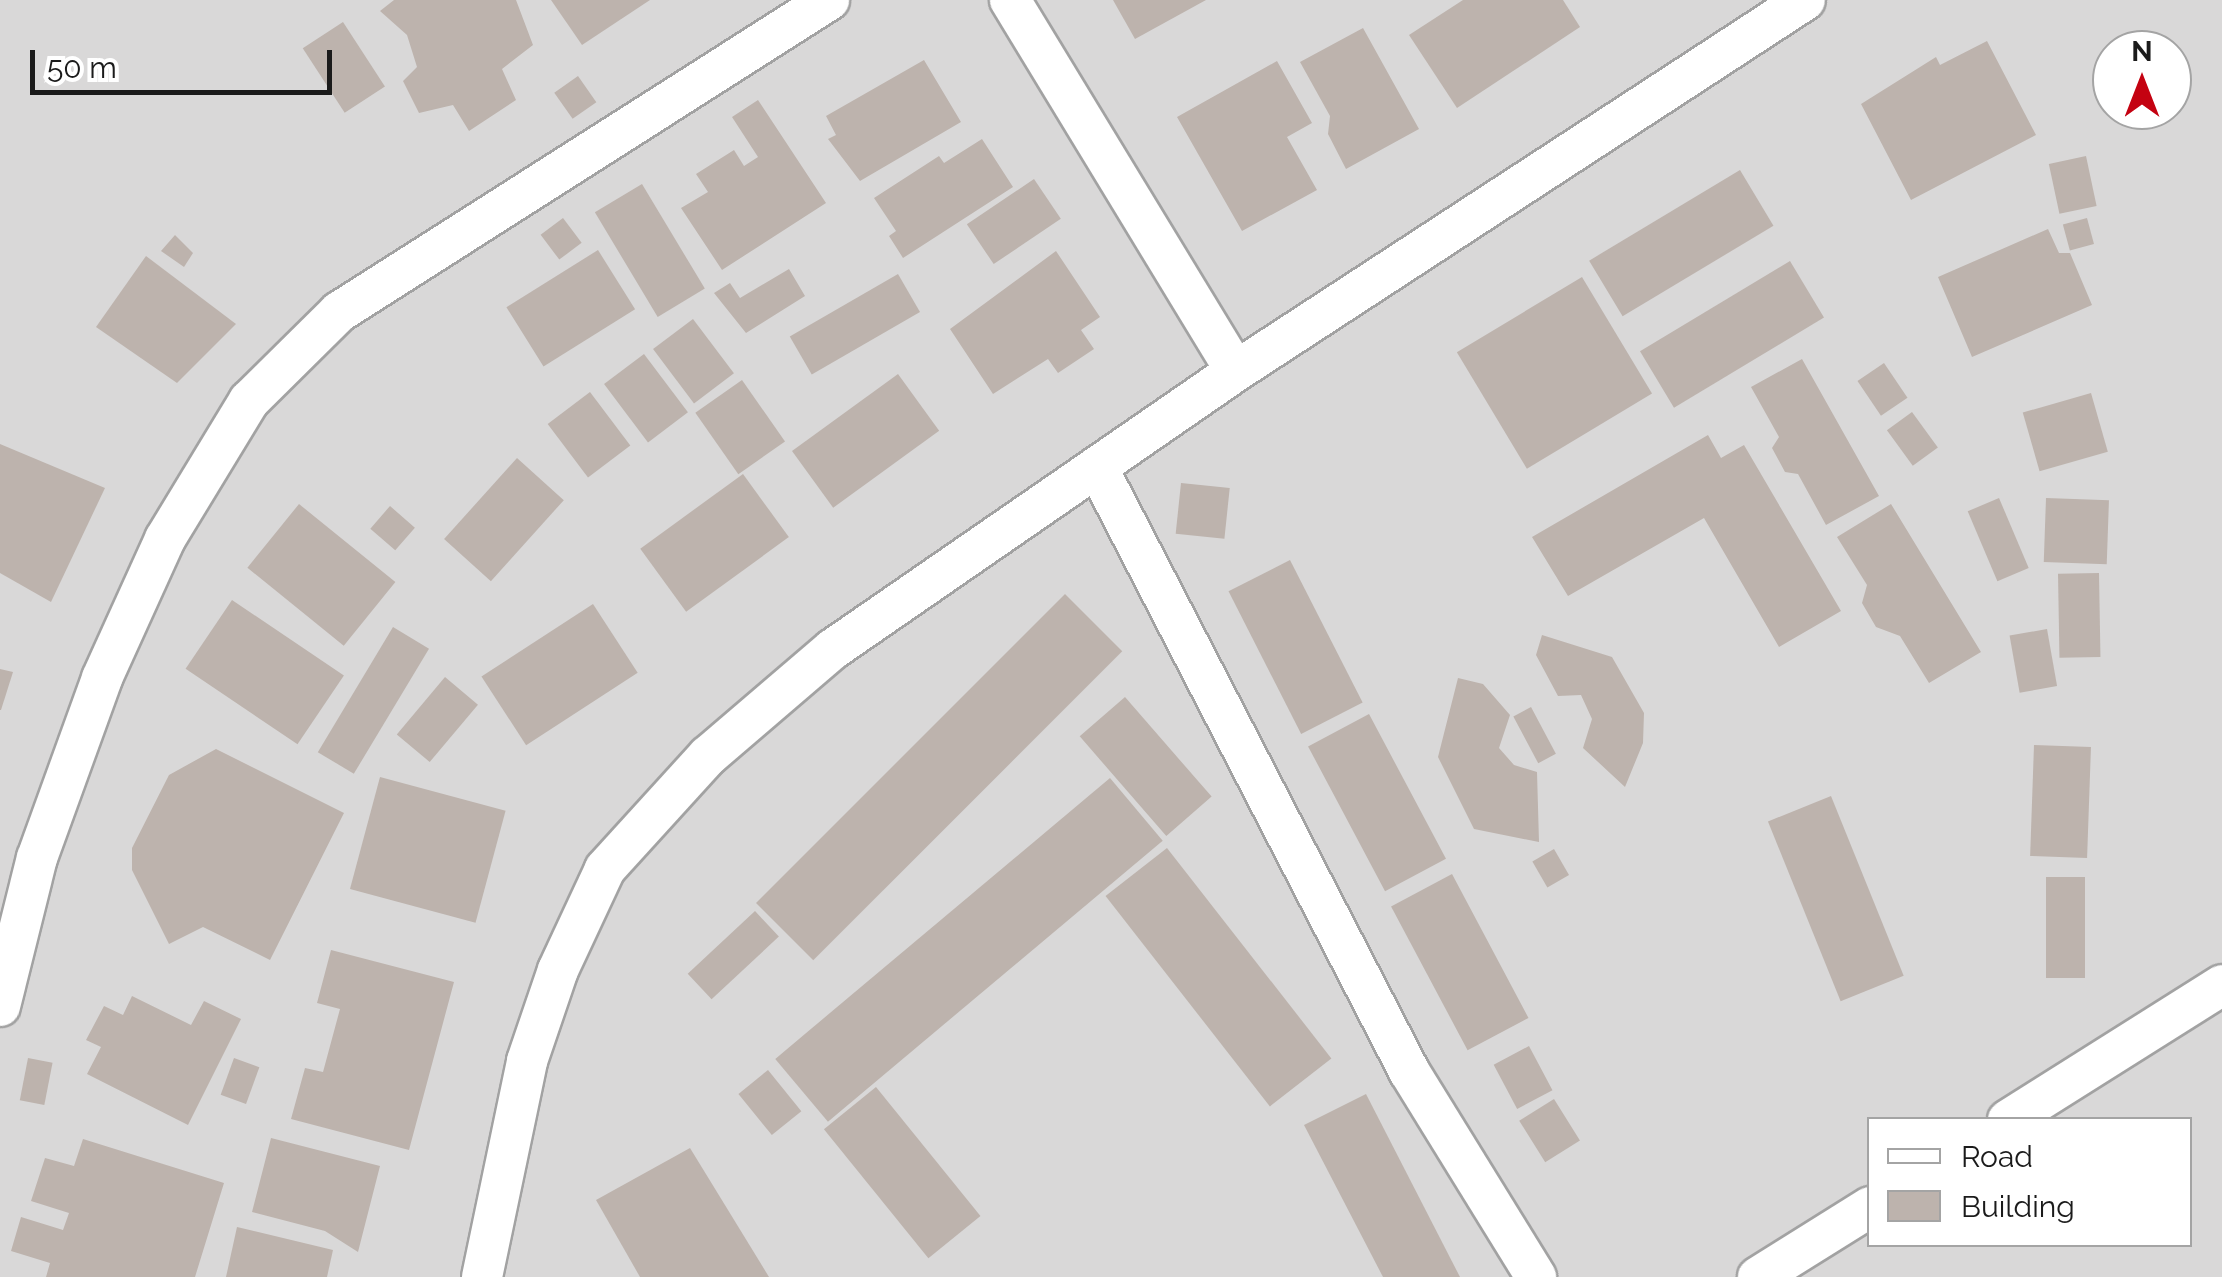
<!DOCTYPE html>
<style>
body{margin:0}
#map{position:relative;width:2222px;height:1277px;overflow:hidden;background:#ede8e1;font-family:Raleway,sans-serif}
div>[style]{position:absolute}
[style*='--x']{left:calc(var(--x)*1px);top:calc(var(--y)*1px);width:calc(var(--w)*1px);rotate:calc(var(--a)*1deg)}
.residential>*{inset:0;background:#d9d8d8}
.building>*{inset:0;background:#bdb3ad;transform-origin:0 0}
.roads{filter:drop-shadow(2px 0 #a2a2a2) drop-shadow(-2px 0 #a2a2a2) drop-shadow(0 2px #a2a2a2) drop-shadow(0 -2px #a2a2a2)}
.minor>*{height:40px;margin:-20px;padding:0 20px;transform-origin:20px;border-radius:20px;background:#fff}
span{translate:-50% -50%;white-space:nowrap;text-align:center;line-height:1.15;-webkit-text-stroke:8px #fff;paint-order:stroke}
.legend{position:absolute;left:1867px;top:1117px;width:325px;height:130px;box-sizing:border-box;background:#fff;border:2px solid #a4a4a4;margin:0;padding:12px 18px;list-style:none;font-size:30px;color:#1b1b1b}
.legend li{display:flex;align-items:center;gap:20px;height:50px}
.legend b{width:50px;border:2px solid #a4a4a4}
.north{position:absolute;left:2092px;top:30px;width:100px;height:100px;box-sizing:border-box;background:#fff;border:2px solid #a4a4a4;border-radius:50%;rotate:0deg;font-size:28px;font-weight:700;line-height:40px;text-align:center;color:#1b1b1b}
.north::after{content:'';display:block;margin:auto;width:35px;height:45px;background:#c40211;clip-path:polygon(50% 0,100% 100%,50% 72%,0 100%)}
.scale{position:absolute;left:30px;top:50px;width:302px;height:45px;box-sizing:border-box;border:5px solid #1b1b1b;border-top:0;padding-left:12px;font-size:30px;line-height:35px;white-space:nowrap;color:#1b1b1b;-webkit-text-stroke:8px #fff;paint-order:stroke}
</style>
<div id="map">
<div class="residential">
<i style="clip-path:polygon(evenodd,0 0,2222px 0,2222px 1277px,0 1277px,0 0,2112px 50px,2172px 50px,2172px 110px,2112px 110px,2112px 50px,0 0,1870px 1120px,2190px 1120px,2190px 1244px,1870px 1244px,1870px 1120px)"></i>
</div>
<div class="building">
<i style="clip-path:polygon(394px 0,516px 0,533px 45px,502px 69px,516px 100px,469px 131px,453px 105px,419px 113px,403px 81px,417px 67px,407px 35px,380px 11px)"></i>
<i style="clip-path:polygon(551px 0,650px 0,582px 45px)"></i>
<i style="clip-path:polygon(1113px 0,1206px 0,1135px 39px)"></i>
<i style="clip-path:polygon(1463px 0,1563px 0,1580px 27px,1457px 108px,1409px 35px)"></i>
<i style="left:343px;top:22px;width:77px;height:48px;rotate:57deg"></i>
<i style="clip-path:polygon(1363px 28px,1419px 129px,1346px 169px,1328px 134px,1330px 116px,1300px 62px)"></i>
<i style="clip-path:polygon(1987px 41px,2036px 135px,1911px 200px,1861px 104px,1936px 57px,1940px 65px)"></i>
<i style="clip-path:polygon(924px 60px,961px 122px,860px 181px,828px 139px,836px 135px,826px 116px)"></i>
<i style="clip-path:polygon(1277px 61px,1312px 123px,1287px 137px,1317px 190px,1242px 231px,1177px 117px)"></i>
<i style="left:578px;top:76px;width:32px;height:29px;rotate:55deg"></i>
<i style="clip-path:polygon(758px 100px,826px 203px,722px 270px,681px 208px,708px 192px,696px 174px,734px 150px,744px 166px,758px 157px,732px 117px)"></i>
<i style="clip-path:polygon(982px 139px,1013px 187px,903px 258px,889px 236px,896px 231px,874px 198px,939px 156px,944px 163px)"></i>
<i style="left:2086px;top:156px;width:51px;height:38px;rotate:78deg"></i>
<i style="left:1740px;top:170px;width:65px;height:176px;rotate:59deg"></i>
<i style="left:1034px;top:179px;width:48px;height:81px;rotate:56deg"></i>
<i style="left:642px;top:184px;width:122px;height:55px;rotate:59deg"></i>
<i style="left:563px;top:218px;width:31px;height:28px;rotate:53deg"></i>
<i style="left:2087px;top:218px;width:27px;height:25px;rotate:75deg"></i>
<i style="clip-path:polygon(2048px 229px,2059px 253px,2070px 253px,2092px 305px,1972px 357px,1938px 277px)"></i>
<i style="clip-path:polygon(175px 235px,193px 253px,184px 267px,161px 251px)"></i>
<i style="left:598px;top:250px;width:70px;height:108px;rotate:58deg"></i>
<i style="clip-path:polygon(1056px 251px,1100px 317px,1081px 330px,1094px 349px,1058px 373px,1048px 359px,993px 394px,950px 329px)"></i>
<i style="clip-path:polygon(146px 256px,236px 324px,177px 383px,96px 327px)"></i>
<i style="left:1790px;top:261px;width:66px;height:175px;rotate:59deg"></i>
<i style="clip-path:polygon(789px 269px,805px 296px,746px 333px,714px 293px,730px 283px,740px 298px)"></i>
<i style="left:898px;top:274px;width:44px;height:125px;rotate:60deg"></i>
<i style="left:1582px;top:277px;width:136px;height:146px;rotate:59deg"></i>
<i style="left:693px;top:319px;width:68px;height:50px;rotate:53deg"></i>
<i style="left:644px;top:354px;width:73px;height:50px;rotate:53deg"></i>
<i style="clip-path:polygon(1802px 359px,1879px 496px,1826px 525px,1798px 474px,1785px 472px,1772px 448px,1779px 437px,1751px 387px)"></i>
<i style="left:1884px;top:363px;width:42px;height:32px;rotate:56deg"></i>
<i style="left:898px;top:374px;width:70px;height:131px;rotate:54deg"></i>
<i style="left:742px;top:380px;width:75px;height:57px;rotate:55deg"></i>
<i style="left:590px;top:392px;width:67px;height:53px;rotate:53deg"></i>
<i style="left:2091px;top:393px;width:61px;height:71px;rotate:74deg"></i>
<i style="left:1912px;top:412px;width:44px;height:31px;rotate:54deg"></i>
<i style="clip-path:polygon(1708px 435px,1721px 458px,1744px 445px,1841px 611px,1779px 647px,1704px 518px,1568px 596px,1532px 537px)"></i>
<i style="clip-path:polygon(0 444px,105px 488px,51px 602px,0 573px)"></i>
<i style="left:517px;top:458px;width:63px;height:109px;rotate:42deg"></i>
<i style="left:743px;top:474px;width:78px;height:127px;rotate:54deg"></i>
<i style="left:1181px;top:483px;width:49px;height:51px;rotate:6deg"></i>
<i style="left:1999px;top:498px;width:76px;height:34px;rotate:67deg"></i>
<i style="left:2046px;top:498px;width:63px;height:64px;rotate:2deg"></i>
<i style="left:299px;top:504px;width:124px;height:82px;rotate:39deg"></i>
<i style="clip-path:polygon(1891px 504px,1981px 652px,1929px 683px,1900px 636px,1876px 627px,1862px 603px,1867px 585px,1837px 537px)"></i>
<i style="left:390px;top:506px;width:33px;height:30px;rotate:41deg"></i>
<i style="left:1290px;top:560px;width:160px;height:69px;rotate:63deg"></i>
<i style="left:2099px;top:573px;width:84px;height:41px;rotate:89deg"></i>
<i style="left:1065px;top:594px;width:81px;height:437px;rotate:45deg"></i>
<i style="left:232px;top:600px;width:135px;height:83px;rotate:34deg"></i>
<i style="left:593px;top:604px;width:82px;height:133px;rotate:57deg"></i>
<i style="left:393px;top:627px;width:42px;height:146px;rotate:31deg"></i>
<i style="left:2047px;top:629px;width:58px;height:38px;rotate:80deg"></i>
<i style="clip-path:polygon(1542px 635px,1612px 657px,1644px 713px,1643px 743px,1625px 787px,1583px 748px,1592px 719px,1581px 695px,1558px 696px,1536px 655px)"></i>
<i style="clip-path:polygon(0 669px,13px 672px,1px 710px,0 710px)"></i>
<i style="left:445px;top:677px;width:43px;height:75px;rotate:40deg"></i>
<i style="clip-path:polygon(1458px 678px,1483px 684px,1510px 715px,1499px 748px,1514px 765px,1537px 772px,1539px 842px,1474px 829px,1438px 757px)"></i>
<i style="left:1125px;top:697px;width:132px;height:60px;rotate:49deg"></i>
<i style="left:1531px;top:707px;width:53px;height:20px;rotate:62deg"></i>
<i style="left:1369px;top:714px;width:164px;height:69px;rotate:62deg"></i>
<i style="left:2034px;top:745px;width:57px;height:111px;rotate:2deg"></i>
<i style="clip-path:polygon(216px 749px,344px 813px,270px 960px,203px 927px,169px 944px,132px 870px,132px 848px,169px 775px)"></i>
<i style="left:380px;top:777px;width:130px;height:116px;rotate:15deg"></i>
<i style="left:1110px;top:778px;width:82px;height:437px;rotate:50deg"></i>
<i style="left:1831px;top:796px;width:194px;height:68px;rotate:68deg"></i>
<i style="left:1167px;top:848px;width:267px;height:78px;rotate:52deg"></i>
<i style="left:1554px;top:849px;width:30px;height:25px;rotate:60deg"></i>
<i style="left:1452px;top:874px;width:163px;height:69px;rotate:62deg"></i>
<i style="left:2046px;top:877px;width:39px;height:101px"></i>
<i style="left:755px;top:911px;width:35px;height:92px;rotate:47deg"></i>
<i style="clip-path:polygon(331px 950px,454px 982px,409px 1150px,291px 1119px,305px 1068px,323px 1072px,340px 1009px,317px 1003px)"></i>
<i style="clip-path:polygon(132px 996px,191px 1025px,204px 1001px,241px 1019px,188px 1125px,87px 1074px,101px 1047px,86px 1040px,104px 1006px,123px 1015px)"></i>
<i style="left:1529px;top:1046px;width:50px;height:40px;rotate:62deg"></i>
<i style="left:28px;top:1058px;width:25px;height:43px;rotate:11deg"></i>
<i style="left:234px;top:1058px;width:27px;height:39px;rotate:20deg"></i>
<i style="left:768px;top:1070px;width:53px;height:38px;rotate:51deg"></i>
<i style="left:876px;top:1087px;width:166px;height:67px;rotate:51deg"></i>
<i style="clip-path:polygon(1366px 1094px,1460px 1277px,1383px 1277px,1304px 1125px)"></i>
<i style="left:1554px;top:1099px;width:49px;height:41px;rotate:58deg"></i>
<i style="clip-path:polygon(271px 1138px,380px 1166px,358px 1252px,325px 1231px,252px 1212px)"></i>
<i style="clip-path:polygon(83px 1139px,224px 1183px,195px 1277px,46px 1277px,50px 1263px,11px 1251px,21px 1217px,63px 1230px,69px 1213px,31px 1201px,45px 1158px,74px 1166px)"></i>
<i style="clip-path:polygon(690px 1148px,769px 1277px,640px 1277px,596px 1200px)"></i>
<i style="clip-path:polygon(237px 1227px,333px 1250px,327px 1277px,226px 1277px)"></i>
</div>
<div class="roads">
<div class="minor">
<i style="--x:1010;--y:0;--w:434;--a:58.7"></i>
<i style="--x:1097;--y:467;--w:680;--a:62.68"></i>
<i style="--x:1409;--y:1071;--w:242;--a:58.3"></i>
<i style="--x:0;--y:1006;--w:153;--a:-76"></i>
<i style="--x:37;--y:858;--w:191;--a:-70.1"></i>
<i style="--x:102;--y:678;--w:153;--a:-65.6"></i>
<i style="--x:165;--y:539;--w:162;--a:-58.7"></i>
<i style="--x:249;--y:401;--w:127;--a:-44.7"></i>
<i style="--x:339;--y:312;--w:581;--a:-32.49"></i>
<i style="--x:2008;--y:1120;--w:253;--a:-32.2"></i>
<i style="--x:482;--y:1277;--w:221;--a:-78.2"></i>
<i style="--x:527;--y:1061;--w:96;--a:-71.2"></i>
<i style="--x:558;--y:970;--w:111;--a:-65"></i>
<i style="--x:605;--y:869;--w:153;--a:-47.7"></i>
<i style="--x:708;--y:756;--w:165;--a:-40.6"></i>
<i style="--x:833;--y:649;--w:490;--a:-34.6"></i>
<i style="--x:1236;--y:371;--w:679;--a:-33.11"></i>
<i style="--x:1758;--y:1277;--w:132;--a:-32"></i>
</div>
</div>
<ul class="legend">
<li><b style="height:12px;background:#fff"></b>Road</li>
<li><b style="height:28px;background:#bdb3ad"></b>Building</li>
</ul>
<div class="north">N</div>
<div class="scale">50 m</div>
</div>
